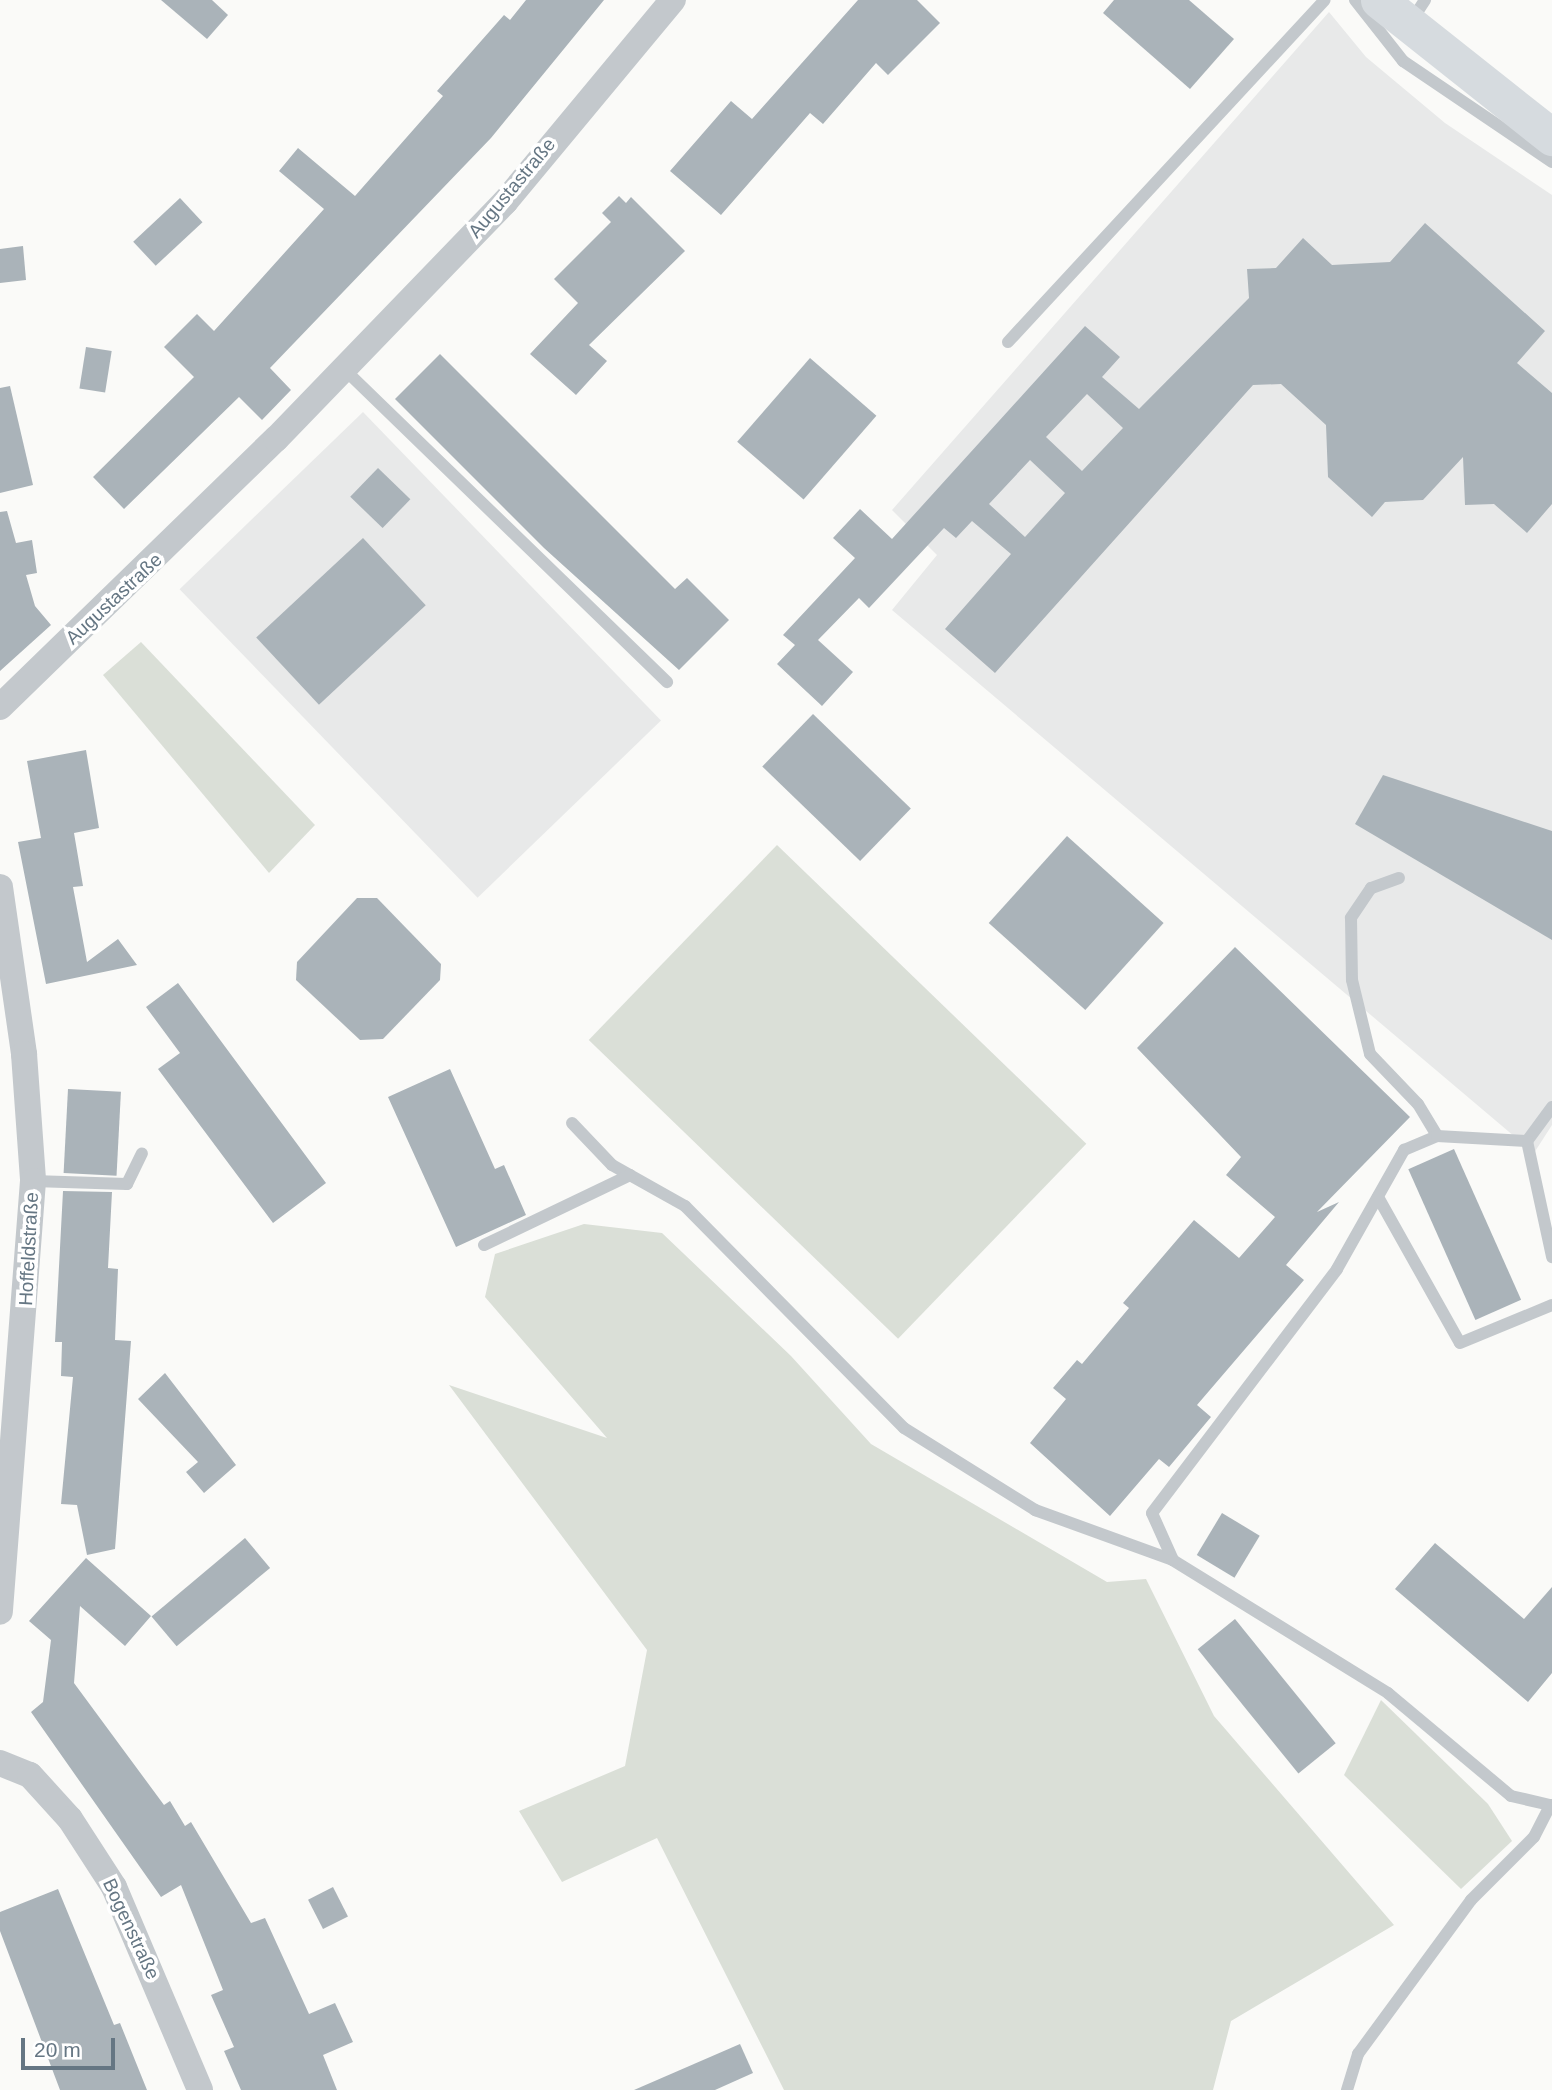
<!DOCTYPE html>
<meta charset="utf-8">
<style>
body{margin:0}
#map{position:relative;width:1552px;height:2090px;overflow:hidden;background:#fafaf8;font-family:Arial,sans-serif}
div>[style]{position:absolute}
[style*='--x']{left:calc(var(--x)*1px);top:calc(var(--y)*1px);width:calc(var(--w)*1px);rotate:calc(var(--a)*1deg)}
.built>*{inset:0;background:#e8e9e9;transform-origin:0 0}
.green>*{inset:0;background:#dadfd7;transform-origin:0 0}
.building>*{inset:0;background:#aab3b9;transform-origin:0 0}
.lane>*{height:12px;margin:-6px;padding:0 6px;transform-origin:6px;border-radius:6px;background:#c3c8cc}
.street>*{height:26px;margin:-13px;padding:0 13px;transform-origin:13px;border-radius:13px;background:#c3c8cc}
.secondary>*{height:37px;margin:-18.5px;padding:0 18.5px;transform-origin:18.5px;border-radius:18.5px;background:#d6dbdf}
span{translate:-50% -50%;white-space:nowrap;text-align:center;line-height:1.15;-webkit-text-stroke:7px #fff;paint-order:stroke}
.street-label{font-size:19px;color:#657683}
.scale{position:absolute;left:21px;top:2038px;width:94px;height:32px;box-sizing:border-box;border:4px solid #657683;border-top:0;padding-left:9px;font-size:21px;line-height:24px;white-space:nowrap;color:#657683;-webkit-text-stroke:5px #fff;paint-order:stroke}
</style>
<div id="map">
<div class="built">
<i style="clip-path:polygon(1329px 12px,1366px 57px,1445px 123px,1552px 195px,1552px 1125px,1534px 1153px,892px 610px,937px 555px,892px 510px)"></i>
<i style="left:363px;top:412px;width:429px;height:255px;rotate:46deg"></i>
</div>
<div class="green">
<i style="clip-path:polygon(141px 642px,315px 825px,269px 873px,103px 675px)"></i>
<i style="left:777px;top:845px;width:430px;height:271px;rotate:44deg"></i>
<i style="clip-path:polygon(584px 1224px,662px 1233px,791px 1356px,871px 1444px,1107px 1582px,1146px 1579px,1214px 1716px,1394px 1925px,1231px 2021px,1213px 2090px,784px 2090px,657px 1838px,562px 1882px,519px 1811px,625px 1766px,647px 1650px,449px 1385px,607px 1438px,485px 1297px,495px 1254px)"></i>
<i style="clip-path:polygon(1381px 1700px,1488px 1804px,1512px 1841px,1461px 1889px,1344px 1775px)"></i>
</div>
<div class="building">
<i style="clip-path:polygon(161px 0,212px 0,228px 15px,207px 39px)"></i>
<i style="clip-path:polygon(526px 0,604px 0,491px 138px,270px 368px,291px 390px,262px 420px,239px 397px,124px 509px,93px 477px,194px 377px,164px 347px,197px 314px,214px 331px,324px 209px,279px 171px,298px 148px,355px 196px,443px 96px,437px 91px,504px 15px,510px 20px)"></i>
<i style="clip-path:polygon(858px 0,917px 0,940px 23px,888px 75px,876px 63px,823px 124px,810px 113px,721px 215px,670px 171px,731px 101px,752px 119px)"></i>
<i style="clip-path:polygon(1114px 0,1189px 0,1234px 39px,1190px 89px,1103px 13px)"></i>
<i style="clip-path:polygon(619px 196px,626px 203px,631px 197px,685px 251px,589px 345px,607px 361px,576px 395px,530px 354px,578px 303px,554px 279px,611px 222px,602px 213px)"></i>
<i style="left:180px;top:198px;width:33px;height:64px;rotate:47deg"></i>
<i style="clip-path:polygon(evenodd,1425px 223px,1545px 331px,1517px 363px,1552px 393px,1552px 504px,1527px 533px,1494px 504px,1465px 505px,1463px 457px,1423px 500px,1385px 502px,1372px 517px,1328px 477px,1326px 425px,1281px 384px,1253px 385px,995px 673px,945px 629px,1011px 554px,972px 521px,956px 538px,944px 528px,869px 608px,859px 598px,818px 640px,853px 672px,822px 706px,777px 664px,795px 645px,783px 635px,855px 558px,833px 538px,860px 509px,892px 539px,1085px 326px,1120px 357px,1102px 377px,1139px 409px,1249px 298px,1247px 269px,1276px 268px,1303px 238px,1332px 265px,1390px 262px,1425px 223px,1087px 394px,1123px 428px,1082px 471px,1046px 437px,1087px 394px,1425px 223px,1030px 460px,1065px 493px,1025px 537px,989px 504px,1030px 460px)"></i>
<i style="clip-path:polygon(23px 246px,26px 280px,0 283px,0 249px)"></i>
<i style="left:86px;top:347px;width:26px;height:42px;rotate:9deg"></i>
<i style="clip-path:polygon(440px 354px,675px 589px,687px 578px,729px 620px,679px 670px,544px 548px,395px 399px)"></i>
<i style="left:810px;top:358px;width:88px;height:111px;rotate:41deg"></i>
<i style="clip-path:polygon(10px 386px,33px 485px,0 493px,0 388px)"></i>
<i style="left:378px;top:468px;width:45px;height:40px;rotate:44deg"></i>
<i style="clip-path:polygon(7px 511px,16px 543px,32px 540px,37px 573px,26px 575px,35px 606px,51px 625px,0 671px,0 512px)"></i>
<i style="left:363px;top:538px;width:92px;height:146px;rotate:47deg"></i>
<i style="left:813px;top:714px;width:136px;height:73px;rotate:44deg"></i>
<i style="clip-path:polygon(86px 750px,99px 828px,74px 833px,83px 886px,73px 887px,87px 962px,118px 939px,137px 965px,46px 984px,18px 842px,41px 838px,27px 761px)"></i>
<i style="clip-path:polygon(1383px 775px,1552px 831px,1552px 940px,1355px 824px)"></i>
<i style="left:1067px;top:836px;width:130px;height:117px;rotate:42deg"></i>
<i style="clip-path:polygon(357px 898px,377px 898px,441px 964px,440px 980px,383px 1039px,360px 1040px,296px 980px,297px 962px)"></i>
<i style="clip-path:polygon(1235px 947px,1410px 1117px,1317px 1212px,1339px 1202px,1286px 1265px,1304px 1280px,1197px 1405px,1211px 1417px,1169px 1467px,1159px 1459px,1110px 1516px,1030px 1443px,1066px 1399px,1053px 1388px,1077px 1360px,1082px 1364px,1129px 1308px,1123px 1303px,1194px 1220px,1239px 1258px,1275px 1217px,1226px 1175px,1241px 1157px,1137px 1048px)"></i>
<i style="clip-path:polygon(178px 983px,326px 1183px,273px 1223px,158px 1069px,180px 1053px,146px 1007px)"></i>
<i style="clip-path:polygon(450px 1069px,495px 1169px,504px 1165px,526px 1215px,456px 1247px,388px 1097px)"></i>
<i style="left:68px;top:1089px;width:53px;height:84px;rotate:3deg"></i>
<i style="left:1454px;top:1149px;width:165px;height:50px;rotate:66deg"></i>
<i style="clip-path:polygon(63px 1191px,112px 1192px,108px 1268px,118px 1269px,115px 1340px,131px 1341px,115px 1549px,87px 1555px,77px 1505px,61px 1504px,73px 1377px,61px 1376px,62px 1342px,55px 1342px)"></i>
<i style="clip-path:polygon(165px 1373px,236px 1465px,204px 1493px,186px 1472px,198px 1462px,138px 1399px)"></i>
<i style="left:1222px;top:1513px;width:44px;height:49px;rotate:31deg"></i>
<i style="left:245px;top:1538px;width:39px;height:122px;rotate:50deg"></i>
<i style="clip-path:polygon(1435px 1543px,1524px 1619px,1552px 1587px,1552px 1673px,1528px 1702px,1395px 1589px)"></i>
<i style="clip-path:polygon(86px 1558px,151px 1616px,125px 1646px,80px 1606px,74px 1683px,164px 1805px,170px 1801px,185px 1826px,191px 1822px,251px 1923px,265px 1918px,309px 2014px,335px 2003px,353px 2042px,323px 2055px,337px 2090px,241px 2090px,224px 2051px,234px 2047px,211px 1995px,223px 1990px,181px 1885px,161px 1897px,31px 1712px,43px 1702px,51px 1640px,29px 1621px)"></i>
<i style="left:1235px;top:1619px;width:160px;height:48px;rotate:51deg"></i>
<i style="left:333px;top:1887px;width:33px;height:28px;rotate:63deg"></i>
<i style="clip-path:polygon(58px 1889px,114px 2025px,120px 2023px,147px 2090px,60px 2090px,0 1931px,0 1912px)"></i>
<i style="clip-path:polygon(740px 2044px,753px 2073px,715px 2090px,634px 2090px)"></i>
</div>
<div class="lane">
<i style="--x:1355;--y:0;--w:78;--a:51.8"></i>
<i style="--x:1403;--y:61;--w:180;--a:34.1"></i>
<i style="--x:1412;--y:20;--w:24;--a:-57"></i>
<i style="--x:1008;--y:342;--w:466;--a:-47.2"></i>
<i style="--x:344;--y:369;--w:450;--a:44.1"></i>
<i style="--x:1399;--y:878;--w:30;--a:160"></i>
<i style="--x:1371;--y:888;--w:36;--a:124"></i>
<i style="--x:1351;--y:918;--w:62;--a:89.1"></i>
<i style="--x:1352;--y:980;--w:76;--a:76.3"></i>
<i style="--x:1370;--y:1054;--w:69;--a:46.2"></i>
<i style="--x:1418;--y:1104;--w:37;--a:59"></i>
<i style="--x:1552;--y:1107;--w:42;--a:126.3"></i>
<i style="--x:1527;--y:1141;--w:119;--a:77.8"></i>
<i style="--x:572;--y:1123;--w:58;--a:46.4"></i>
<i style="--x:612;--y:1165;--w:84;--a:29.3"></i>
<i style="--x:685;--y:1206;--w:312;--a:45.4"></i>
<i style="--x:904;--y:1428;--w:155;--a:32"></i>
<i style="--x:1035;--y:1510;--w:147;--a:19.9"></i>
<i style="--x:33;--y:1181;--w:94;--a:1.8"></i>
<i style="--x:127;--y:1184;--w:34;--a:-64"></i>
<i style="--x:1378;--y:1197;--w:167;--a:60.7"></i>
<i style="--x:1460;--y:1343;--w:100;--a:-22.4"></i>
<i style="--x:484;--y:1245;--w:162;--a:-25.6"></i>
<i style="--x:1347;--y:2090;--w:38;--a:-73"></i>
<i style="--x:1358;--y:2054;--w:191;--a:-53.7"></i>
<i style="--x:1471;--y:1900;--w:89;--a:-45"></i>
<i style="--x:1534;--y:1837;--w:36;--a:-63"></i>
<i style="--x:1550;--y:1805;--w:40;--a:-167"></i>
<i style="--x:1511;--y:1796;--w:160;--a:-140.1"></i>
<i style="--x:1388;--y:1693;--w:253;--a:-148.3"></i>
<i style="--x:1173;--y:1560;--w:51;--a:-114.1"></i>
<i style="--x:1152;--y:1513;--w:306;--a:-52.8"></i>
<i style="--x:1337;--y:1269;--w:137;--a:-60.6"></i>
<i style="--x:1404;--y:1150;--w:36;--a:-23"></i>
<i style="--x:1437;--y:1136;--w:90;--a:3.2"></i>
</div>
<div class="street">
<i style="--x:0;--y:707;--w:385;--a:-44.2"></i>
<i style="--x:276;--y:439;--w:330;--a:-46"></i>
<i style="--x:505;--y:202;--w:263;--a:-50.3"></i>
<i style="--x:0;--y:887;--w:169;--a:81.8"></i>
<i style="--x:24;--y:1054;--w:127;--a:85.9"></i>
<i style="--x:33;--y:1181;--w:432;--a:94.4"></i>
<i style="--x:0;--y:1763;--w:32;--a:22"></i>
<i style="--x:30;--y:1775;--w:59;--a:47.7"></i>
<i style="--x:70;--y:1819;--w:81;--a:57.1"></i>
<i style="--x:114;--y:1887;--w:220;--a:67"></i>
</div>
<div class="secondary">
<i style="--x:1379;--y:0;--w:221;--a:38.4"></i>
</div>
<div class="street-label">
<span style="left:512px;top:188px;rotate:-50deg">Augustastraße</span>
<span style="left:114px;top:599px;rotate:-43deg">Augustastraße</span>
<span style="left:29px;top:1249px;rotate:-87deg">Hoffeldstraße</span>
<span style="left:131px;top:1929px;rotate:65deg">Bogenstraße</span>
</div>
<div class="scale">20 m</div>
</div>
